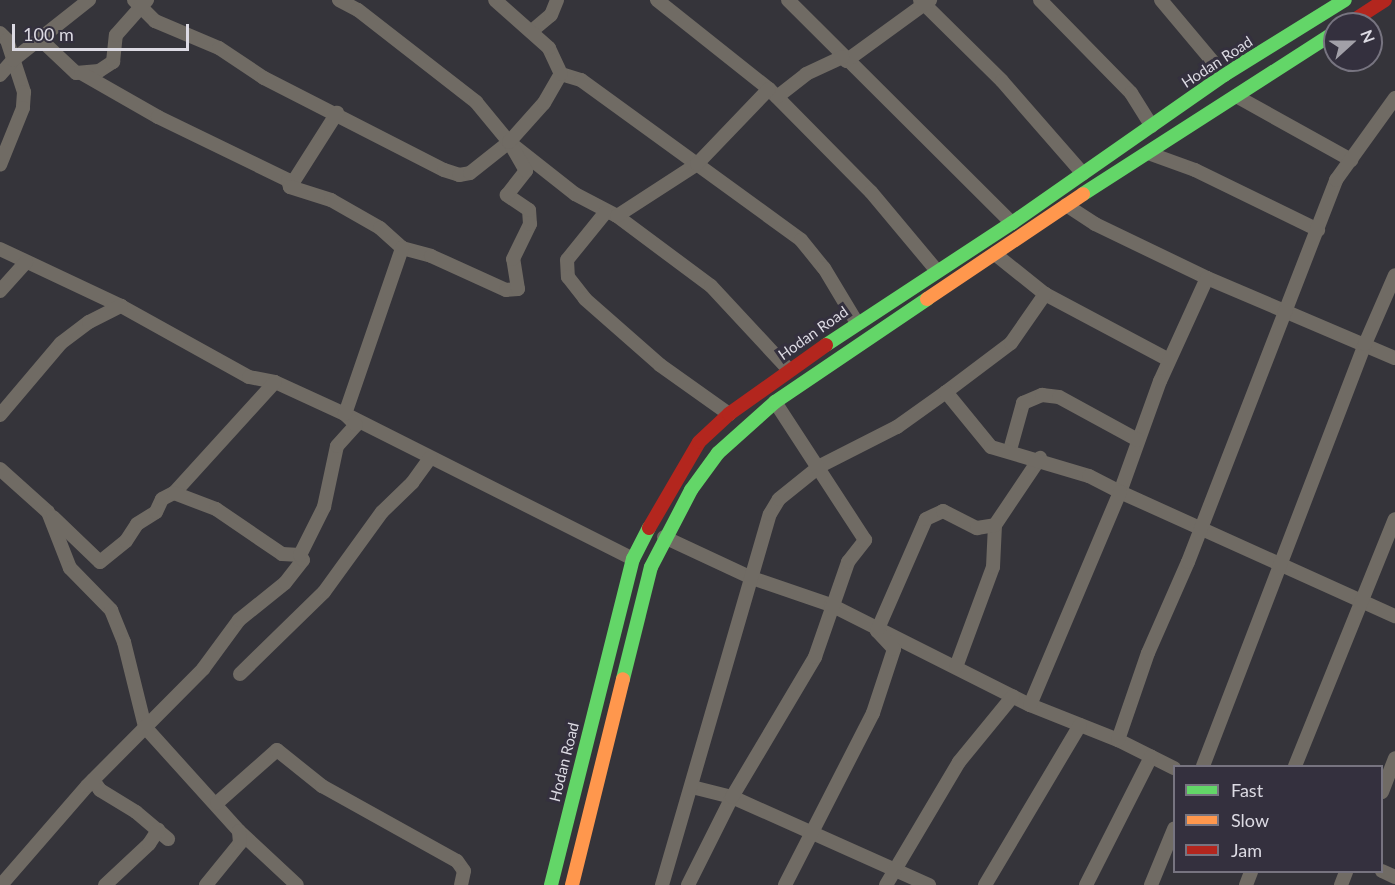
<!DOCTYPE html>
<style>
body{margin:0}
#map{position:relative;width:1395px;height:885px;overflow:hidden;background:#35343a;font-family:Lato,sans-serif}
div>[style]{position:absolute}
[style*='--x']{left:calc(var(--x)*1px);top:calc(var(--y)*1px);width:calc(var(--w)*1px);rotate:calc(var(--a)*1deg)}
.street>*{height:14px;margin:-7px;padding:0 7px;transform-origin:7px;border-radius:7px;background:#706b64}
.fast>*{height:14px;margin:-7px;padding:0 7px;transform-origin:7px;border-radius:7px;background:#63d668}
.slow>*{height:14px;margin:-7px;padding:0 7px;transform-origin:7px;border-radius:7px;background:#ff974d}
.jam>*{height:14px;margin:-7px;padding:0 7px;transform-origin:7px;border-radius:7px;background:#b3261e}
span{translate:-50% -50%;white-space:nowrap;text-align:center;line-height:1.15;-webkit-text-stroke:6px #34303e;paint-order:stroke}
.street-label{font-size:15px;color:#dcdae3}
.legend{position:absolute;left:1173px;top:765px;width:210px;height:108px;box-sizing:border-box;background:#34303e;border:2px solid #777480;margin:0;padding:8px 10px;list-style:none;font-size:18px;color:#dcdae3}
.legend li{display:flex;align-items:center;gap:12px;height:30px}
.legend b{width:30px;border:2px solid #777480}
.north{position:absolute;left:1323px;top:12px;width:60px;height:60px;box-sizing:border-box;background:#34303e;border:2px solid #777480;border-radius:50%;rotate:69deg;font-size:16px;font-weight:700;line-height:24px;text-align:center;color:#dcdae3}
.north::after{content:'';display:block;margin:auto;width:21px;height:27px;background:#a2a0a8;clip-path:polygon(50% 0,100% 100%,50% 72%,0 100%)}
.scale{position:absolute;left:12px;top:24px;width:177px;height:27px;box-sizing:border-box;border:3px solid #dcdae3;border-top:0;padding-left:8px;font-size:18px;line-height:21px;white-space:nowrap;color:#dcdae3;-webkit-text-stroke:4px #34303e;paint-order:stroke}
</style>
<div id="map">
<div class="street">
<i style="--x:134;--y:0;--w:30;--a:45"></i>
<i style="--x:155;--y:21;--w:69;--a:22.9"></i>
<i style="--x:219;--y:48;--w:54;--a:33.7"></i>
<i style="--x:264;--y:78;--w:202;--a:27.1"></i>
<i style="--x:444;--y:170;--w:16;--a:18"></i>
<i style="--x:459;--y:175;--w:11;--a:-10"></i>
<i style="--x:470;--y:173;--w:50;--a:-38.5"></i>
<i style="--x:339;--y:0;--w:21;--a:28"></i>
<i style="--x:358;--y:10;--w:150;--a:37.9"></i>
<i style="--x:476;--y:102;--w:52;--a:50.5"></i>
<i style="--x:509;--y:142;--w:84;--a:38.2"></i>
<i style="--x:575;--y:194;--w:47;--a:27.6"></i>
<i style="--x:617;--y:216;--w:117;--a:36.7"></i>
<i style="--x:711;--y:286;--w:115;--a:47.1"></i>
<i style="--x:657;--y:0;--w:143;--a:38.5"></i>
<i style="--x:769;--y:89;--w:145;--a:45.3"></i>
<i style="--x:871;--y:192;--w:103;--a:50.1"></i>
<i style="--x:788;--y:0;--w:316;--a:44.9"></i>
<i style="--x:920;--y:0;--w:115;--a:44.6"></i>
<i style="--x:1002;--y:81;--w:123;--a:48.9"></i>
<i style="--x:1040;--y:0;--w:130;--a:45.6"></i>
<i style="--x:1131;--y:93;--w:39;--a:58"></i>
<i style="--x:1161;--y:0;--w:98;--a:50"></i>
<i style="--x:533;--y:30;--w:23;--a:-40"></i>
<i style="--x:551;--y:15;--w:16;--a:-68"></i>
<i style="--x:0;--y:33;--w:10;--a:45"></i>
<i style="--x:7;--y:40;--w:55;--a:71.9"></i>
<i style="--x:24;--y:92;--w:16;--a:94"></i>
<i style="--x:23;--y:108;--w:61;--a:112"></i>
<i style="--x:41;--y:40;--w:48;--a:43.3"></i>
<i style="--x:76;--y:73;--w:23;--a:-5"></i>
<i style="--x:99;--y:71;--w:17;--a:-33"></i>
<i style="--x:113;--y:62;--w:27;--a:-84"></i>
<i style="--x:116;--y:35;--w:47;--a:-48.5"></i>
<i style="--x:846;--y:61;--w:104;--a:-36"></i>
<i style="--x:81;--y:73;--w:89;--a:29.7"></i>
<i style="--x:158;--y:117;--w:144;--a:25.9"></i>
<i style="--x:288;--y:180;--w:7;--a:74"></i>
<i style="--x:290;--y:187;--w:88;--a:-57.6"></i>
<i style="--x:561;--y:74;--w:21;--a:17"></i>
<i style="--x:581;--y:80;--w:272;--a:36"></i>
<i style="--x:801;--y:240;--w:36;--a:51"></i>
<i style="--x:824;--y:268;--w:64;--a:59"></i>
<i style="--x:0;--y:75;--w:20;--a:-49"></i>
<i style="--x:13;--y:60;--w:97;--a:-38.3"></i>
<i style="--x:1236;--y:96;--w:132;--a:29.1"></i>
<i style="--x:777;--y:97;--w:37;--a:-38"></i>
<i style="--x:806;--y:74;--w:40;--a:-25"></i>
<i style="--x:1148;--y:153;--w:50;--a:19.9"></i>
<i style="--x:1195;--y:170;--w:137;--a:26"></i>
<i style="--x:290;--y:187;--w:43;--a:17.6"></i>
<i style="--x:331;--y:200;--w:56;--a:29.7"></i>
<i style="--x:380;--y:228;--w:30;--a:42"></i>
<i style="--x:402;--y:248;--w:30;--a:15"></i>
<i style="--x:431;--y:256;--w:82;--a:24.4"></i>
<i style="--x:506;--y:290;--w:12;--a:-5"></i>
<i style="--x:518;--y:289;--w:30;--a:-99"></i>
<i style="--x:513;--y:259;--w:39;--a:-64"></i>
<i style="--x:530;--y:224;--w:14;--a:-94"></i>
<i style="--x:529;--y:210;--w:27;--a:-146"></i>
<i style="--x:507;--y:195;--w:31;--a:-52"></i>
<i style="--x:526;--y:171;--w:34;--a:-120"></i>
<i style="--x:509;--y:142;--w:52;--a:-48.1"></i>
<i style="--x:544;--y:103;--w:34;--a:-60"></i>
<i style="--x:561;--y:74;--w:29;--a:-115"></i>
<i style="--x:549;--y:48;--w:72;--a:-138.4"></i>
<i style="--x:1066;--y:205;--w:35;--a:33"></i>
<i style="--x:1095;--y:224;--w:124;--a:25.7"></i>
<i style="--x:1207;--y:278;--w:204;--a:23.1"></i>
<i style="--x:605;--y:213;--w:60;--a:129"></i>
<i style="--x:567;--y:260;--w:17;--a:87"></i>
<i style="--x:568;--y:277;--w:28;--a:52"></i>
<i style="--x:585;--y:299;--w:100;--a:41.3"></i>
<i style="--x:660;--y:365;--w:85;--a:35.4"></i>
<i style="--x:617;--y:216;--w:95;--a:-33"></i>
<i style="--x:697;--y:164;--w:104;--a:-46.2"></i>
<i style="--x:0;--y:249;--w:134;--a:25.2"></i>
<i style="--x:121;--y:306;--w:146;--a:29"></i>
<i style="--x:249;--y:377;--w:26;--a:11"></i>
<i style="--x:275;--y:382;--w:77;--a:24.6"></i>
<i style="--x:345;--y:414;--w:322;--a:26.7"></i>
<i style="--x:995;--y:254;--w:64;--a:38.7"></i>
<i style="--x:1045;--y:294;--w:140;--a:28"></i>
<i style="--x:1207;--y:278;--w:113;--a:114.5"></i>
<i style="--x:1160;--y:381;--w:118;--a:109.8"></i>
<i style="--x:1120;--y:492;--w:302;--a:24.3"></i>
<i style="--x:0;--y:291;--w:39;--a:-48"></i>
<i style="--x:946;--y:392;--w:81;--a:-37"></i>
<i style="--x:1011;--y:343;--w:60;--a:-55.2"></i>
<i style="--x:0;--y:415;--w:94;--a:-49.7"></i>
<i style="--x:61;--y:343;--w:35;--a:-37"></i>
<i style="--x:89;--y:322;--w:36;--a:-27"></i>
<i style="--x:1010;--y:450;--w:49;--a:-74.5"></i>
<i style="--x:1023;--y:403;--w:21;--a:-23"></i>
<i style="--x:1042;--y:395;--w:17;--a:7"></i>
<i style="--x:1059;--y:397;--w:90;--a:28.6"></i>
<i style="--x:0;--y:469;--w:64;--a:41.9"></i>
<i style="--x:48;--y:512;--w:60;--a:68.6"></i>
<i style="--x:70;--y:568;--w:59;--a:45.7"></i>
<i style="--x:111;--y:610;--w:35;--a:68"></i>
<i style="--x:124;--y:642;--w:88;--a:76.1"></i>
<i style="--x:145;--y:727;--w:140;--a:47.9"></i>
<i style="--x:239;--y:831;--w:79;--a:43"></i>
<i style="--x:174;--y:493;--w:150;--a:-47.7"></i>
<i style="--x:53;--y:517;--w:65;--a:43.8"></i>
<i style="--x:100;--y:562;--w:33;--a:-39"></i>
<i style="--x:126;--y:541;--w:20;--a:-57"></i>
<i style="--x:137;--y:524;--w:22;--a:-32"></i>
<i style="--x:156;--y:512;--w:14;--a:-65"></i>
<i style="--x:162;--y:499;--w:13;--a:-27"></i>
<i style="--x:174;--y:493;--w:45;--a:20.9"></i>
<i style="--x:216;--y:509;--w:80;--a:34.3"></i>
<i style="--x:282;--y:554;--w:18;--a:3"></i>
<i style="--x:664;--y:537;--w:97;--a:25"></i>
<i style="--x:752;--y:578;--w:83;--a:18.9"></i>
<i style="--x:831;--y:605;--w:223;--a:26.7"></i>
<i style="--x:1030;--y:705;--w:95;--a:21.7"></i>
<i style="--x:1118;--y:740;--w:63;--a:26.6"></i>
<i style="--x:956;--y:667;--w:107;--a:-69.7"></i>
<i style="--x:993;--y:567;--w:42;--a:-87.3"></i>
<i style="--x:995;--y:525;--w:81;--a:-56.1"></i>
<i style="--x:240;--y:674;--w:117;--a:-44.3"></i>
<i style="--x:324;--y:592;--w:99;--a:-54.1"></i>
<i style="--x:382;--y:512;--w:42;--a:-44"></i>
<i style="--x:412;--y:483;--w:31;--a:-54"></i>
<i style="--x:1118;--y:740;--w:92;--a:-71"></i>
<i style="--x:1148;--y:653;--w:99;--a:-66.3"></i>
<i style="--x:1188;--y:562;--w:410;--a:-68.8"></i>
<i style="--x:1336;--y:180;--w:101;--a:-54.3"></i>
<i style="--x:1203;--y:766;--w:452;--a:-69"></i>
<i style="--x:1365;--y:344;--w:75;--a:-66.5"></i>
<i style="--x:1295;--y:766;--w:266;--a:-68"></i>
<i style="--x:93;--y:780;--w:12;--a:55"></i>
<i style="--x:100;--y:790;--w:42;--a:31.4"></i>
<i style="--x:136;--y:812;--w:42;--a:40.2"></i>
<i style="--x:692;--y:787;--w:41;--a:14"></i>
<i style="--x:732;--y:797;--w:216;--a:24.1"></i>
<i style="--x:1382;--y:792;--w:36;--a:-69"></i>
<i style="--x:217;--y:803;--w:80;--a:-41.5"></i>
<i style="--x:277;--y:750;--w:58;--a:38.7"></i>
<i style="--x:322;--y:786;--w:154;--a:29.1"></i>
<i style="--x:457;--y:861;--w:12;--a:55"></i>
<i style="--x:464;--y:871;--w:14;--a:102"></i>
<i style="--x:1382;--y:871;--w:14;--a:25"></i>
<i style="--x:1;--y:885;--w:131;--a:-49"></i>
<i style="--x:87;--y:786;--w:165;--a:-45.2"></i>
<i style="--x:203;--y:669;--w:61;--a:-53.7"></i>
<i style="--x:239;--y:620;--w:59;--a:-38.8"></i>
<i style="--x:285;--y:583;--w:29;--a:-52"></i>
<i style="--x:303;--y:560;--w:6;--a:-121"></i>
<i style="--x:300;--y:555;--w:54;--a:-63.4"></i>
<i style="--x:324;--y:507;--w:62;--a:-78"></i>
<i style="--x:337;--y:446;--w:28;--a:-48"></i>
<i style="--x:356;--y:425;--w:16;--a:-135"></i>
<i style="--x:345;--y:414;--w:176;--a:-71"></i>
<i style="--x:105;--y:885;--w:60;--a:-43"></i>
<i style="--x:149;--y:844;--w:17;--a:-57"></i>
<i style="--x:206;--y:885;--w:54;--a:-51"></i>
<i style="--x:240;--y:843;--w:12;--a:-95"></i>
<i style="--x:662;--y:885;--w:386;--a:-73.8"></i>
<i style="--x:770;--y:514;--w:17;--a:-59"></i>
<i style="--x:779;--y:499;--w:53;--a:-38.8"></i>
<i style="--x:820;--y:466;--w:86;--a:-26.9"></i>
<i style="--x:897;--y:427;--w:60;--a:-35.5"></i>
<i style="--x:946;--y:392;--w:71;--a:50.7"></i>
<i style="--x:991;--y:447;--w:102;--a:16.5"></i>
<i style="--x:1089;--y:476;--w:35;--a:27"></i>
<i style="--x:1120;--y:492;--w:231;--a:112.9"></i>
<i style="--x:688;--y:885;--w:98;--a:-63.4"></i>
<i style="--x:732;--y:797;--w:163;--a:-59.3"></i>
<i style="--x:815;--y:657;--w:101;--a:-70.8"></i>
<i style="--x:848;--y:562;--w:28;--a:-52"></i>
<i style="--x:865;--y:540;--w:165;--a:-123.1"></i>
<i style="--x:785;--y:885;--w:193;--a:-62.9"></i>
<i style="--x:873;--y:713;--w:67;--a:-71.8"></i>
<i style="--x:894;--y:649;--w:25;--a:-133"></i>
<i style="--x:877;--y:631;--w:122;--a:-66.4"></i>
<i style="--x:926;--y:519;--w:19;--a:-25"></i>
<i style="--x:943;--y:511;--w:38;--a:27"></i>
<i style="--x:977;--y:528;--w:18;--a:-9"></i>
<i style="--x:886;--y:885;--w:143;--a:-59.3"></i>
<i style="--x:959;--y:762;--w:85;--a:-50.7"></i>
<i style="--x:985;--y:885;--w:186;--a:-59.3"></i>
<i style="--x:1086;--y:885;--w:144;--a:-63.1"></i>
<i style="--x:1151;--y:885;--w:61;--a:-67.7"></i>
<i style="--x:1246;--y:885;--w:14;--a:-69"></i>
<i style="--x:1341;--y:885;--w:14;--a:-69"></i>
</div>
<div class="fast">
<i style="--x:1083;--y:194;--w:300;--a:-32.7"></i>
<i style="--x:826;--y:345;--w:222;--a:-33.3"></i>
<i style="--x:1012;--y:223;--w:259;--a:-34.9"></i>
<i style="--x:1224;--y:75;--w:142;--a:-31.8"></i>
<i style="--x:623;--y:679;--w:115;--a:-76"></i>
<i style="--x:651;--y:567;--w:87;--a:-62.5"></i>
<i style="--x:691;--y:490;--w:46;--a:-53.9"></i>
<i style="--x:718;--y:453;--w:76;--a:-41.8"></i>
<i style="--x:775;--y:402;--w:184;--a:-34.1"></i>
<i style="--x:551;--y:885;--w:336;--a:-75.9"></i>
<i style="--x:633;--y:559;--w:35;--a:-63"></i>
</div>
<div class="slow">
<i style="--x:927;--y:299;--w:188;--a:-33.9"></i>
<i style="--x:572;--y:885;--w:212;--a:-76.1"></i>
</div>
<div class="jam">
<i style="--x:1348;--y:24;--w:44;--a:-33"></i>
<i style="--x:649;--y:528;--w:99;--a:-59.8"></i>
<i style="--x:699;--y:442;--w:41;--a:-43"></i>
<i style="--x:729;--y:414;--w:119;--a:-35.4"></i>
</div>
<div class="street-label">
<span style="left:1217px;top:62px;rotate:-33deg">Hodan Road</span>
<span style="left:813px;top:333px;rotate:-35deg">Hodan Road</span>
<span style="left:564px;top:762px;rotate:-76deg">Hodan Road</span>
</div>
<ul class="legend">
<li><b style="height:8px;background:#63d668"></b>Fast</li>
<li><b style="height:8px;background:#ff974d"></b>Slow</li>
<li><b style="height:8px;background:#b3261e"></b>Jam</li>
</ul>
<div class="north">N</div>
<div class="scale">100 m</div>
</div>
